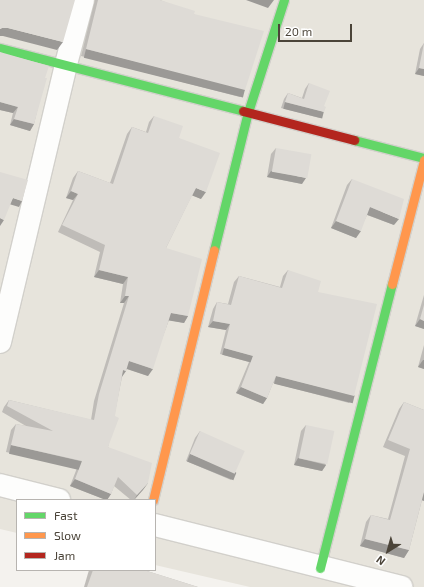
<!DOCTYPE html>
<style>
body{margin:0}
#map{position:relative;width:424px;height:587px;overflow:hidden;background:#f4f2ee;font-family:"Exo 2",sans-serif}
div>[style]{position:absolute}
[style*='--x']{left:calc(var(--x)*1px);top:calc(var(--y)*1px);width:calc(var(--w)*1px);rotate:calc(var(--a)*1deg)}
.residential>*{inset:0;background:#e7e4dc}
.roads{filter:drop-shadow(1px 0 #d2d0cb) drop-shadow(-1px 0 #d2d0cb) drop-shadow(0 1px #d2d0cb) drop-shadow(0 -1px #d2d0cb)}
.street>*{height:22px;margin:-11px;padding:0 11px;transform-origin:11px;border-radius:11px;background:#fdfdfc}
.fast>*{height:9px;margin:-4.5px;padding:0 4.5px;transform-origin:4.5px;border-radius:4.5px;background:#63d668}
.slow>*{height:9px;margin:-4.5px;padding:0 4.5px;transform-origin:4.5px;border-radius:4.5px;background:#ff974d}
.jam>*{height:9px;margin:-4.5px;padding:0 4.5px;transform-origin:4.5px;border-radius:4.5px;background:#b3261e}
.wall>*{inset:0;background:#bfbcb8}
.shaded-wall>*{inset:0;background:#9b9996;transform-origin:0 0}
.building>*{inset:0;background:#dedbd6;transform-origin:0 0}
span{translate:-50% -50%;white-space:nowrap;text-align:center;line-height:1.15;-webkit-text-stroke:3.5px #fff;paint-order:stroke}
.legend{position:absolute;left:16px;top:499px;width:140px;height:72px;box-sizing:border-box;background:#fff;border:1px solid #b7b4b0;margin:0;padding:5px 7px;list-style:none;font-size:12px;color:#4b4439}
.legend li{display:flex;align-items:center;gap:8px;height:20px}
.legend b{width:20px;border:1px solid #b7b4b0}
.north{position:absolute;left:368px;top:531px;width:40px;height:40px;-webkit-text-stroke:3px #fff;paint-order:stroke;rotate:217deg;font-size:11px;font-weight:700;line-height:16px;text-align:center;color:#4b4439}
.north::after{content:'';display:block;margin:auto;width:14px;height:18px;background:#4b4439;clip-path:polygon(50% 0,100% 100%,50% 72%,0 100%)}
.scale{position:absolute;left:278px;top:24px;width:74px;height:18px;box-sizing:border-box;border:2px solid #4b4439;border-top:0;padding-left:5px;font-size:12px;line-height:14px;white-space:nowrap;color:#4b4439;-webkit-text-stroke:3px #fff;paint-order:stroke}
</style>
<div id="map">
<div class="residential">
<i style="clip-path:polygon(0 0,424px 0,424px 587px,250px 587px,155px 565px,155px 500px,17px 500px,17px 533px,0 529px)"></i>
</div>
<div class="roads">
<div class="street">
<i style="--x:0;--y:342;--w:286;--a:-76.6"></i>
<i style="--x:66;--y:64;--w:66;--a:-75.1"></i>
<i style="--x:0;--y:485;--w:61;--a:14.3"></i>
<i style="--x:155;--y:525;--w:254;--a:14.1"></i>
</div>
<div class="fast">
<i style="--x:0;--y:48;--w:251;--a:14.5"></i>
<i style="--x:354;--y:140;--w:72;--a:14.4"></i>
<i style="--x:214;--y:250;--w:142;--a:-76.2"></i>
<i style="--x:248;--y:112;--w:118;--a:-72.2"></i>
<i style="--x:320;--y:568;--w:293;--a:-75.8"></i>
</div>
<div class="slow">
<i style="--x:392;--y:284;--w:128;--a:-75.5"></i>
<i style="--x:153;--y:500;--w:257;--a:-76.3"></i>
</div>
<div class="jam">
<i style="--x:243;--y:111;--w:115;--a:14.6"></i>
</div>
</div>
<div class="wall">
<i style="clip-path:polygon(95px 0,160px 0,194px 14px,245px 90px,240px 97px,81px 56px)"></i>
<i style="clip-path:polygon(424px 43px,424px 76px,415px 74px,420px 49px)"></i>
<i style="clip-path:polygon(0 52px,45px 78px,34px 124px,30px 131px,10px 125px,13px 113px,0 110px)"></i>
<i style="clip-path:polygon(309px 83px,324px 106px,320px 118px,281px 108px,284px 99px,288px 93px,302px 98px,305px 89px)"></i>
<i style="clip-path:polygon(154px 116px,179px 138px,201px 199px,192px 195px,166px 248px,188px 316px,184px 323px,169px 320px,148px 376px,127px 369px,122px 377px,108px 447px,148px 483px,134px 500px,131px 500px,114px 486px,111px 494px,107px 500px,106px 500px,70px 486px,77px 468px,6px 452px,11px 430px,16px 424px,26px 426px,2px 412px,4px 407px,9px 400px,91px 420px,94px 401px,124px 303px,120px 303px,123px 284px,94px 277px,100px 252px,58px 232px,73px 200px,66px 198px,73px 178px,78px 171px,110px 183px,127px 134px,132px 127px,146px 132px,149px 122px)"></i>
<i style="clip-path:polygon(276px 148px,302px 184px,267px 177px,271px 154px)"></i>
<i style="clip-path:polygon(352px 179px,394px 225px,367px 215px,356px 238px,331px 228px,347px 185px)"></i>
<i style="clip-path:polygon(288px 270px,318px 292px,354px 396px,349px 403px,273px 383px,267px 398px,263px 404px,236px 393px,249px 362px,220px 354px,226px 330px,208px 327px,213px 309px,217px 302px,228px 304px,234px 282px,239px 276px,280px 287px,283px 276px)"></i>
<i style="clip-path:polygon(424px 295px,424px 329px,415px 326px)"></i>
<i style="clip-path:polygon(424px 345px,424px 369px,418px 367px)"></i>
<i style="clip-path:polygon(404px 402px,424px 410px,424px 501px,422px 500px,409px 550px,404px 558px,360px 546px,366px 522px,371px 515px,388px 519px,405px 456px,383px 447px,399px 409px)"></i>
<i style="clip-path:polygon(306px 425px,326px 465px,322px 471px,294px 465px,301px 431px)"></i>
<i style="clip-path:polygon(200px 431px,236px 473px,231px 480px,186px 461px,195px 438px)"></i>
<i style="clip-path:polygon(89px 570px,144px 570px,198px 587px,84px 587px)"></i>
</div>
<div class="shaded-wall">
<i style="clip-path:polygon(246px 0,274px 0,268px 8px)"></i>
<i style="clip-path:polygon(2px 28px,8px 28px,63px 42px,57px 50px,3px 36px,0 36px,0 29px)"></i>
<i style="left:86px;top:49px;width:164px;height:9px;rotate:14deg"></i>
<i style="clip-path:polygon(419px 68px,424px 69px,424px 76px,415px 74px)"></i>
<i style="clip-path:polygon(0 102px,18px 107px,13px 113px,0 110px)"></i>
<i style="left:285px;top:102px;width:40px;height:7px;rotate:14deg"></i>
<i style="clip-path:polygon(14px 119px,34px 124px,30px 131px,10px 125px)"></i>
<i style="clip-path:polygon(271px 171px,306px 178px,302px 184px,267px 177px)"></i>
<i style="clip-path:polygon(196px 188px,206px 192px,201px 199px,191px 195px)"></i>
<i style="clip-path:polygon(71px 191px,78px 194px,73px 200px,66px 198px)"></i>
<i style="clip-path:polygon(13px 198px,22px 201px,19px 207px,9px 204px)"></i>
<i style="clip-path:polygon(370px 207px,399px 219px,394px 225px,365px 214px)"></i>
<i style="clip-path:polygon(0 218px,4px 220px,0 226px)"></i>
<i style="clip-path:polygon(336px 221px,361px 231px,356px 238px,331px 228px)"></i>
<i style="clip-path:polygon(99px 270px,128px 277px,123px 284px,94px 277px)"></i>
<i style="clip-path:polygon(125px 296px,129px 296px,124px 303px,120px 303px)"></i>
<i style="clip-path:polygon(171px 313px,188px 316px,184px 323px,166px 320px)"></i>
<i style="clip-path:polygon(420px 319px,424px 321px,424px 329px,415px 326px)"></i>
<i style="clip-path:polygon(213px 321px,230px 324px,226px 330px,208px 327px)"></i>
<i style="left:224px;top:348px;width:30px;height:7px;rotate:15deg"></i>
<i style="clip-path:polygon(423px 360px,424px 360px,424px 369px,418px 367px)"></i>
<i style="clip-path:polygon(129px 361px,153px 369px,148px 376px,124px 368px)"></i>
<i style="clip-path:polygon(123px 370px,126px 371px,121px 378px)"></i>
<i style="left:276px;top:376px;width:81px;height:8px;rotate:14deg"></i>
<i style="clip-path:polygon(241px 387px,267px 398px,263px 404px,236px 393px)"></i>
<i style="left:11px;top:445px;width:73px;height:9px;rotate:13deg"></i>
<i style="left:190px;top:454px;width:50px;height:8px;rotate:22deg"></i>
<i style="clip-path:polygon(298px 458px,326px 465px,322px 471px,294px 465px)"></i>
<i style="clip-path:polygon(75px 479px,111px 494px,107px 500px,106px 500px,70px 486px)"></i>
<i style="clip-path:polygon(148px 483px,143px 490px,134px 500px,137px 495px)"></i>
<i style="clip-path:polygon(424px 492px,424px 501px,419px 499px)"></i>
<i style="clip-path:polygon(365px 539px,409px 550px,404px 558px,360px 546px)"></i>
</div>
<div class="building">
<i style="clip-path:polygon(0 0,75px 0,63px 42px,8px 28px,2px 28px,0 29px)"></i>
<i style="clip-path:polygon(98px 0,160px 0,195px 11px,194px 14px,264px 31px,245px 90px,86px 49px)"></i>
<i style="clip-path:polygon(424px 43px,424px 69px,419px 68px)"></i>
<i style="clip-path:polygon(0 52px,49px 66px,45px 78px,47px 78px,34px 124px,14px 119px,18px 107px,0 102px)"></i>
<i style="clip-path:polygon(309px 83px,330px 91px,324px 106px,326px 107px,324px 112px,285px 102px,288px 93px,304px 99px)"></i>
<i style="clip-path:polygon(154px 116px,183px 126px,179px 138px,220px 153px,206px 192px,196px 188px,166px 248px,202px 259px,188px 316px,171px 313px,153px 369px,129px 361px,126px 371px,123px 370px,115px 416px,119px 418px,108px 447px,152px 463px,148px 483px,137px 495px,118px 477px,111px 494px,75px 479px,82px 461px,11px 445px,16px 424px,53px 431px,7px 406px,9px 400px,94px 420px,99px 394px,129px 296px,125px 296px,128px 277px,99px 270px,105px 245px,62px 225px,78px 194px,71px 191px,78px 171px,113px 184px,132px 127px,148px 133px)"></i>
<i style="left:276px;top:148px;width:36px;height:24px;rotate:10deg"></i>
<i style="clip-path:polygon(0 172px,28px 180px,22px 201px,13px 198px,4px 220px,0 218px)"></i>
<i style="clip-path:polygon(352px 179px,404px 199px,399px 219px,370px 207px,361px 231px,336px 221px)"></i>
<i style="clip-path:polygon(288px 270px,321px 281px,318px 292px,377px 304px,354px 396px,276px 376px,267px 398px,241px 387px,253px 356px,224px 348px,230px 324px,213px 321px,217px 302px,231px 305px,239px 276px,282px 288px)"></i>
<i style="clip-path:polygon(424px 305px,424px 321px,420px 319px)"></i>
<i style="clip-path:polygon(404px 402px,424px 410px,424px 492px,409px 550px,365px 539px,371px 515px,390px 520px,410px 449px,388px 440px)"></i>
<i style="left:306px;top:425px;width:29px;height:34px;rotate:12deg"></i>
<i style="left:200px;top:431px;width:49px;height:25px;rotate:24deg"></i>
<i style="clip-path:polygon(93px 570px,144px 570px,198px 587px,87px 587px)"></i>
</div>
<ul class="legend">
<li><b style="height:5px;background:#63d668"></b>Fast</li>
<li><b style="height:5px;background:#ff974d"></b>Slow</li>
<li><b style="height:5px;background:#b3261e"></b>Jam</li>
</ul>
<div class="north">N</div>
<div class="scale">20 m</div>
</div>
